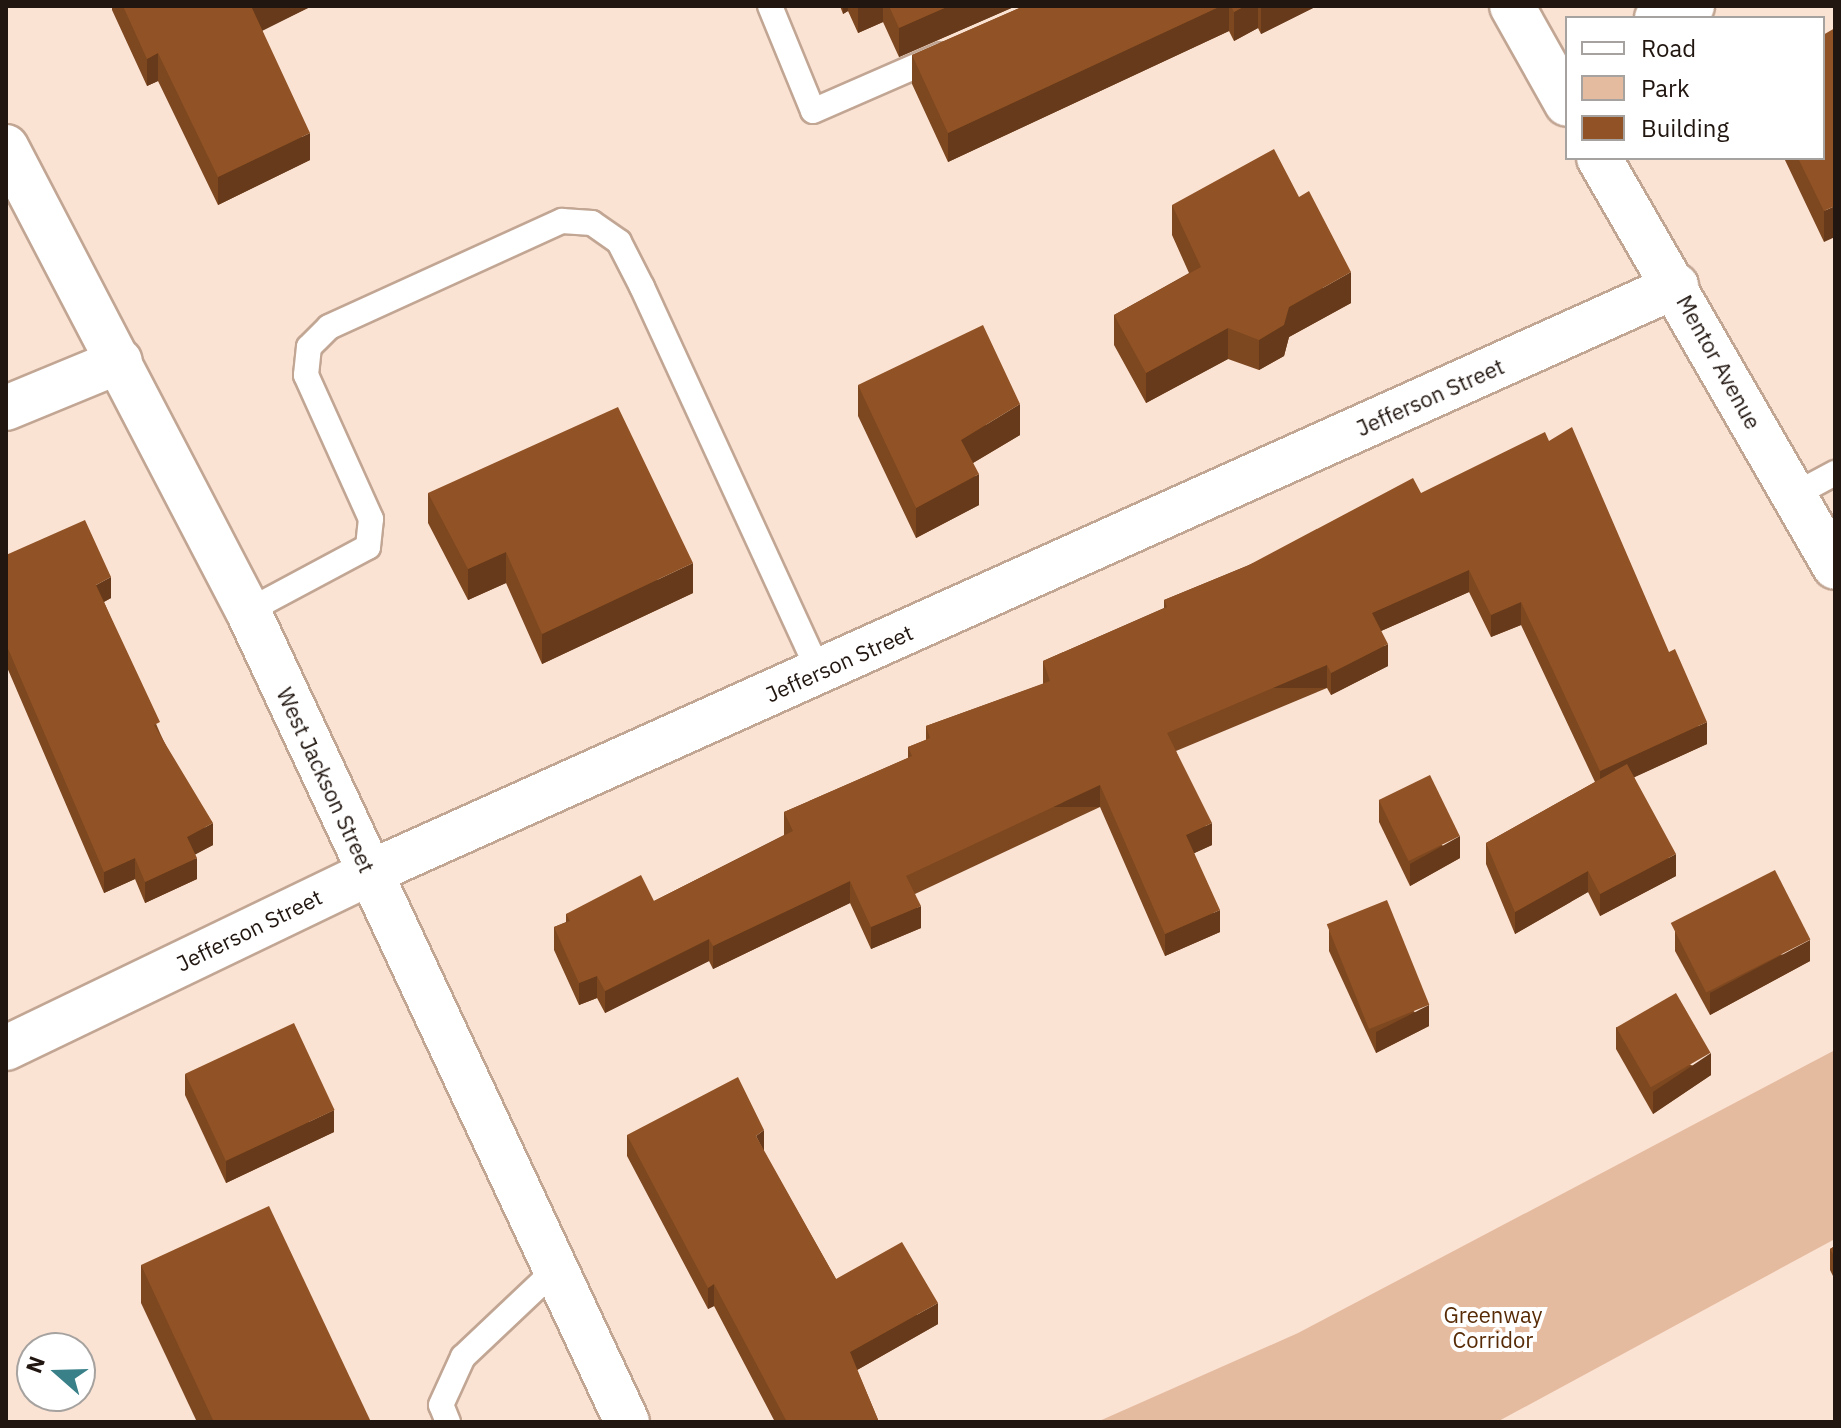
<!DOCTYPE html>
<style>
body{margin:0}
#map{position:relative;width:1841px;height:1428px;overflow:hidden;background:#fbe3d4;font-family:"IBM Plex Sans",sans-serif}
div>[style]{position:absolute}
[style*='--x']{left:calc(var(--x)*1px);top:calc(var(--y)*1px);width:calc(var(--w)*1px);rotate:calc(var(--a)*1deg)}
.green>*{inset:0;background:#e5bba0}
.roads{filter:drop-shadow(2px 0 #c2a694) drop-shadow(-2px 0 #c2a694) drop-shadow(0 2px #c2a694) drop-shadow(0 -2px #c2a694)}
.service>*{height:24px;margin:-12px;padding:0 12px;transform-origin:12px;border-radius:12px;background:#fff}
.minor>*{height:44px;margin:-22px;padding:0 22px;transform-origin:22px;border-radius:22px;background:#fff}
.tertiary>*{height:44px;margin:-22px;padding:0 22px;transform-origin:22px;border-radius:22px;background:#fff}
.primary>*{height:44px;margin:-22px;padding:0 22px;transform-origin:22px;border-radius:22px;background:#fff}
.wall>*{inset:0;background:#7d4720}
.shaded-wall>*{inset:0;background:#663a1a;transform-origin:0 0}
.building>*{inset:0;background:#915325;transform-origin:0 0}
span{translate:-50% -50%;white-space:nowrap;text-align:center;line-height:1.15;-webkit-text-stroke:8px #fff;paint-order:stroke}
.street-label{font-size:22px;color:#211610}
.park-label{font-size:22px;color:#572b06}
.frame{position:absolute;inset:0;border:8px solid #211610;pointer-events:none}
.legend{position:absolute;left:1565px;top:16px;width:260px;height:144px;box-sizing:border-box;background:#fff;border:2px solid #a6a29f;margin:0;padding:10px 14px;list-style:none;font-size:24px;color:#211610}
.legend li{display:flex;align-items:center;gap:16px;height:40px}
.legend b{width:40px;border:2px solid #a6a29f}
.north{position:absolute;left:16px;top:1332px;width:80px;height:80px;box-sizing:border-box;background:#fff;border:2px solid #a6a29f;border-radius:50%;rotate:290deg;font-size:22px;font-weight:700;line-height:32px;text-align:center;color:#211610}
.north::after{content:'';display:block;margin:auto;width:28px;height:36px;background:#398089;clip-path:polygon(50% 0,100% 100%,50% 72%,0 100%)}
</style>
<div id="map">
<div class="green">
<i style="clip-path:polygon(1835px 1050px,1835px 1239px,1497px 1422px,1097px 1422px,1298px 1333px)"></i>
</div>
<div class="roads">
<div class="service">
<i style="--x:770;--y:6;--w:113;--a:67.7"></i>
<i style="--x:813;--y:111;--w:140;--a:-23.6"></i>
<i style="--x:1794;--y:495;--w:47;--a:-28.2"></i>
<i style="--x:248;--y:611;--w:136;--a:-28.1"></i>
<i style="--x:368;--y:547;--w:28;--a:-84"></i>
<i style="--x:371;--y:519;--w:158;--a:-114.3"></i>
<i style="--x:306;--y:375;--w:28;--a:-84"></i>
<i style="--x:309;--y:347;--w:28;--a:-45"></i>
<i style="--x:329;--y:327;--w:256;--a:-24.5"></i>
<i style="--x:562;--y:221;--w:30;--a:4"></i>
<i style="--x:592;--y:223;--w:33;--a:35"></i>
<i style="--x:619;--y:242;--w:51;--a:62.9"></i>
<i style="--x:642;--y:287;--w:424;--a:65.3"></i>
<i style="--x:448;--y:1422;--w:18;--a:-112"></i>
<i style="--x:441;--y:1405;--w:53;--a:-65.4"></i>
<i style="--x:463;--y:1357;--w:127;--a:-43.4"></i>
</div>
<div class="minor">
<i style="--x:1657;--y:18;--w:37;--a:-19"></i>
<i style="--x:6;--y:408;--w:123;--a:-22.4"></i>
<i style="--x:6;--y:1048;--w:403;--a:-25.7"></i>
<i style="--x:369;--y:873;--w:1433;--a:-24.19"></i>
</div>
<div class="tertiary">
<i style="--x:6;--y:147;--w:523;--a:62.46"></i>
<i style="--x:248;--y:611;--w:895;--a:64.95"></i>
</div>
<div class="primary">
<i style="--x:1512;--y:6;--w:112;--a:60.7"></i>
<i style="--x:1599;--y:158;--w:472;--a:60"></i>
</div>
</div>
<div class="wall">
<i style="clip-path:polygon(112px 6px,310px 6px,310px 7px,262px 30px,310px 160px,218px 205px,158px 81px,147px 86px,112px 10px)"></i>
<i style="clip-path:polygon(840px 6px,1016px 6px,899px 57px,883px 22px,858px 33px,848px 11px,843px 14px)"></i>
<i style="clip-path:polygon(1024px 6px,1317px 6px,1261px 34px,1258px 28px,1234px 41px,1229px 31px,948px 162px,912px 84px,912px 55px)"></i>
<i style="clip-path:polygon(1835px 28px,1824px 242px,1784px 158px,1823px 158px)"></i>
<i style="clip-path:polygon(1172px 205px,1351px 303px,1289px 337px,1284px 356px,1259px 370px,1228px 359px,1146px 403px,1114px 345px,1114px 315px,1189px 273px,1172px 235px)"></i>
<i style="clip-path:polygon(858px 385px,1020px 435px,973px 463px,979px 505px,916px 538px,858px 416px)"></i>
<i style="clip-path:polygon(1549px 441px,1707px 744px,1634px 777px,1676px 876px,1600px 916px,1588px 892px,1515px 934px,1486px 864px,1486px 843px,1595px 782px,1521px 625px,1491px 637px,1469px 592px,1381px 631px,1388px 666px,1331px 695px,1327px 688px,1176px 751px,1212px 845px,1194px 853px,1220px 932px,1165px 956px,1100px 807px,915px 894px,921px 928px,871px 949px,850px 903px,713px 969px,709px 961px,605px 1013px,597px 998px,579px 1005px,554px 950px,554px 927px,566px 922px,566px 914px,654px 901px,784px 835px,784px 812px,908px 758px,908px 747px,926px 740px,926px 726px,1043px 684px,1043px 661px,1164px 608px,1164px 600px)"></i>
<i style="clip-path:polygon(428px 493px,693px 593px,542px 664px,506px 583px,468px 600px,428px 523px)"></i>
<i style="clip-path:polygon(6px 555px,111px 598px,104px 602px,160px 733px,213px 845px,195px 854px,197px 879px,145px 903px,135px 879px,104px 893px,6px 665px)"></i>
<i style="clip-path:polygon(1379px 800px,1460px 858px,1410px 886px,1379px 822px)"></i>
<i style="clip-path:polygon(1329px 929px,1429px 1026px,1376px 1053px,1329px 951px)"></i>
<i style="clip-path:polygon(1675px 930px,1810px 961px,1710px 1015px,1675px 951px)"></i>
<i style="clip-path:polygon(1616px 1027px,1711px 1075px,1653px 1114px,1616px 1049px)"></i>
<i style="clip-path:polygon(185px 1074px,334px 1132px,226px 1183px,185px 1095px)"></i>
<i style="clip-path:polygon(627px 1135px,764px 1152px,836px 1279px,938px 1324px,857px 1370px,879px 1422px,775px 1422px,714px 1306px,708px 1309px,627px 1156px)"></i>
<i style="clip-path:polygon(1835px 1246px,1835px 1280px,1830px 1270px,1830px 1249px)"></i>
<i style="clip-path:polygon(141px 1265px,371px 1422px,197px 1422px,141px 1303px)"></i>
</div>
<div class="shaded-wall">
<i style="clip-path:polygon(255px 6px,310px 6px,310px 7px,252px 36px,252px 8px)"></i>
<i style="clip-path:polygon(843px 6px,848px 6px,848px 11px,843px 14px)"></i>
<i style="clip-path:polygon(858px 6px,883px 6px,883px 22px,858px 33px)"></i>
<i style="clip-path:polygon(949px 6px,1016px 6px,899px 57px,899px 28px)"></i>
<i style="clip-path:polygon(1221px 6px,1229px 6px,1229px 31px,948px 162px,948px 133px)"></i>
<i style="clip-path:polygon(1245px 6px,1258px 6px,1258px 28px,1234px 41px,1234px 12px)"></i>
<i style="clip-path:polygon(1261px 6px,1317px 6px,1261px 34px)"></i>
<i style="clip-path:polygon(158px 53px,158px 81px,147px 86px,147px 59px)"></i>
<i style="clip-path:polygon(310px 133px,310px 160px,218px 205px,218px 177px)"></i>
<i style="clip-path:polygon(1835px 206px,1835px 237px,1824px 242px,1824px 211px)"></i>
<i style="clip-path:polygon(1351px 272px,1351px 303px,1289px 337px,1284px 356px,1259px 370px,1259px 340px,1289px 307px)"></i>
<i style="clip-path:polygon(1228px 328px,1228px 359px,1146px 403px,1146px 373px)"></i>
<i style="clip-path:polygon(1020px 404px,1020px 435px,961px 470px,961px 440px)"></i>
<i style="clip-path:polygon(979px 474px,979px 505px,916px 538px,916px 508px)"></i>
<i style="clip-path:polygon(506px 552px,506px 583px,468px 600px,468px 569px)"></i>
<i style="clip-path:polygon(693px 563px,693px 593px,542px 664px,542px 634px)"></i>
<i style="clip-path:polygon(1469px 570px,1469px 592px,1372px 635px,1372px 613px)"></i>
<i style="clip-path:polygon(111px 577px,111px 598px,96px 606px,96px 585px)"></i>
<i style="clip-path:polygon(1521px 602px,1521px 625px,1491px 637px,1491px 615px)"></i>
<i style="clip-path:polygon(1388px 644px,1388px 666px,1331px 695px,1331px 673px)"></i>
<i style="left:1327px;top:665px;width:23px;height:174px;rotate:90deg"></i>
<i style="clip-path:polygon(1707px 722px,1707px 744px,1600px 793px,1600px 771px)"></i>
<i style="left:1100px;top:785px;width:22px;height:214px;rotate:90deg"></i>
<i style="clip-path:polygon(213px 823px,213px 845px,187px 859px,187px 837px)"></i>
<i style="clip-path:polygon(1212px 823px,1212px 845px,1186px 857px,1186px 835px)"></i>
<i style="clip-path:polygon(1460px 836px,1460px 858px,1410px 886px,1410px 864px)"></i>
<i style="clip-path:polygon(1676px 854px,1676px 876px,1600px 916px,1600px 894px)"></i>
<i style="clip-path:polygon(135px 858px,135px 879px,104px 893px,104px 872px)"></i>
<i style="clip-path:polygon(197px 858px,197px 879px,145px 903px,145px 882px)"></i>
<i style="clip-path:polygon(1588px 871px,1588px 892px,1515px 934px,1515px 912px)"></i>
<i style="clip-path:polygon(850px 881px,850px 903px,713px 969px,713px 946px)"></i>
<i style="clip-path:polygon(921px 906px,921px 928px,871px 949px,871px 927px)"></i>
<i style="clip-path:polygon(1220px 910px,1220px 932px,1165px 956px,1165px 934px)"></i>
<i style="clip-path:polygon(709px 939px,709px 961px,605px 1013px,605px 991px)"></i>
<i style="clip-path:polygon(1810px 940px,1810px 961px,1710px 1015px,1710px 993px)"></i>
<i style="clip-path:polygon(597px 976px,597px 998px,579px 1005px,579px 983px)"></i>
<i style="clip-path:polygon(1429px 1005px,1429px 1026px,1376px 1053px,1376px 1032px)"></i>
<i style="clip-path:polygon(1711px 1053px,1711px 1075px,1653px 1114px,1653px 1092px)"></i>
<i style="clip-path:polygon(334px 1110px,334px 1132px,226px 1183px,226px 1161px)"></i>
<i style="clip-path:polygon(764px 1130px,764px 1152px,756px 1136px)"></i>
<i style="clip-path:polygon(714px 1284px,714px 1306px,708px 1309px,708px 1288px)"></i>
<i style="clip-path:polygon(938px 1303px,938px 1324px,850px 1374px,850px 1352px)"></i>
</div>
<div class="building">
<i style="clip-path:polygon(123px 6px,255px 6px,252px 8px,310px 133px,218px 177px,158px 53px,147px 59px)"></i>
<i style="clip-path:polygon(889px 6px,949px 6px,899px 28px)"></i>
<i style="clip-path:polygon(1024px 6px,1221px 6px,948px 133px,912px 55px)"></i>
<i style="clip-path:polygon(1231px 6px,1245px 6px,1234px 12px)"></i>
<i style="clip-path:polygon(1835px 28px,1835px 206px,1824px 211px,1798px 158px,1823px 158px,1823px 35px)"></i>
<i style="clip-path:polygon(1274px 149px,1299px 197px,1309px 191px,1351px 272px,1289px 307px,1284px 325px,1259px 340px,1228px 328px,1146px 373px,1114px 315px,1201px 267px,1172px 205px)"></i>
<i style="clip-path:polygon(983px 325px,1020px 404px,961px 440px,979px 474px,916px 508px,858px 385px)"></i>
<i style="clip-path:polygon(618px 407px,693px 563px,542px 634px,506px 552px,468px 569px,428px 493px)"></i>
<i style="clip-path:polygon(1572px 427px,1669px 652px,1675px 649px,1707px 722px,1600px 771px,1521px 602px,1491px 615px,1469px 570px,1372px 613px,1388px 644px,1331px 673px,1327px 665px,1167px 733px,1212px 823px,1186px 835px,1220px 910px,1165px 934px,1100px 785px,906px 876px,921px 906px,871px 927px,850px 881px,713px 946px,709px 939px,605px 991px,597px 976px,579px 983px,554px 927px,570px 921px,566px 914px,641px 875px,654px 901px,793px 831px,784px 812px,912px 756px,908px 747px,930px 738px,926px 726px,1050px 681px,1043px 661px,1167px 607px,1164px 600px,1247px 566px,1413px 478px,1421px 493px,1545px 432px,1549px 441px)"></i>
<i style="clip-path:polygon(85px 520px,111px 577px,96px 585px,160px 722px,154px 725px,213px 823px,187px 837px,197px 858px,145px 882px,135px 858px,104px 872px,6px 644px,6px 555px)"></i>
<i style="clip-path:polygon(1627px 764px,1676px 854px,1600px 894px,1588px 871px,1515px 912px,1486px 843px)"></i>
<i style="left:1430px;top:775px;width:68px;height:57px;rotate:64deg"></i>
<i style="left:1775px;top:870px;width:78px;height:117px;rotate:63deg"></i>
<i style="left:1387px;top:900px;width:113px;height:65px;rotate:68deg"></i>
<i style="left:1676px;top:993px;width:69px;height:69px;rotate:60deg"></i>
<i style="left:294px;top:1023px;width:96px;height:120px;rotate:65deg"></i>
<i style="clip-path:polygon(738px 1077px,764px 1130px,756px 1136px,836px 1279px,902px 1242px,938px 1303px,850px 1352px,879px 1422px,787px 1422px,714px 1284px,708px 1288px,627px 1135px)"></i>
<i style="clip-path:polygon(269px 1206px,371px 1422px,214px 1422px,141px 1265px)"></i>
<i style="clip-path:polygon(1835px 1246px,1835px 1258px,1830px 1249px)"></i>
</div>
<div class="street-label">
<span style="left:1719px;top:362px;rotate:61deg">Mentor Avenue</span>
<span style="left:1430px;top:397px;rotate:-24deg">Jefferson Street</span>
<span style="left:839px;top:663px;rotate:-24deg">Jefferson Street</span>
<span style="left:326px;top:780px;rotate:65deg">West Jackson Street</span>
<span style="left:249px;top:930px;rotate:-26deg">Jefferson Street</span>
</div>
<div class="park-label">
<span style="left:1493px;top:1327px">Greenway<br>Corridor</span>
</div>
<div class="frame"></div>
<ul class="legend">
<li><b style="height:10px;background:#fff"></b>Road</li>
<li><b style="height:22px;background:#e5bba0"></b>Park</li>
<li><b style="height:22px;background:#915325"></b>Building</li>
</ul>
<div class="north">N</div>
</div>
